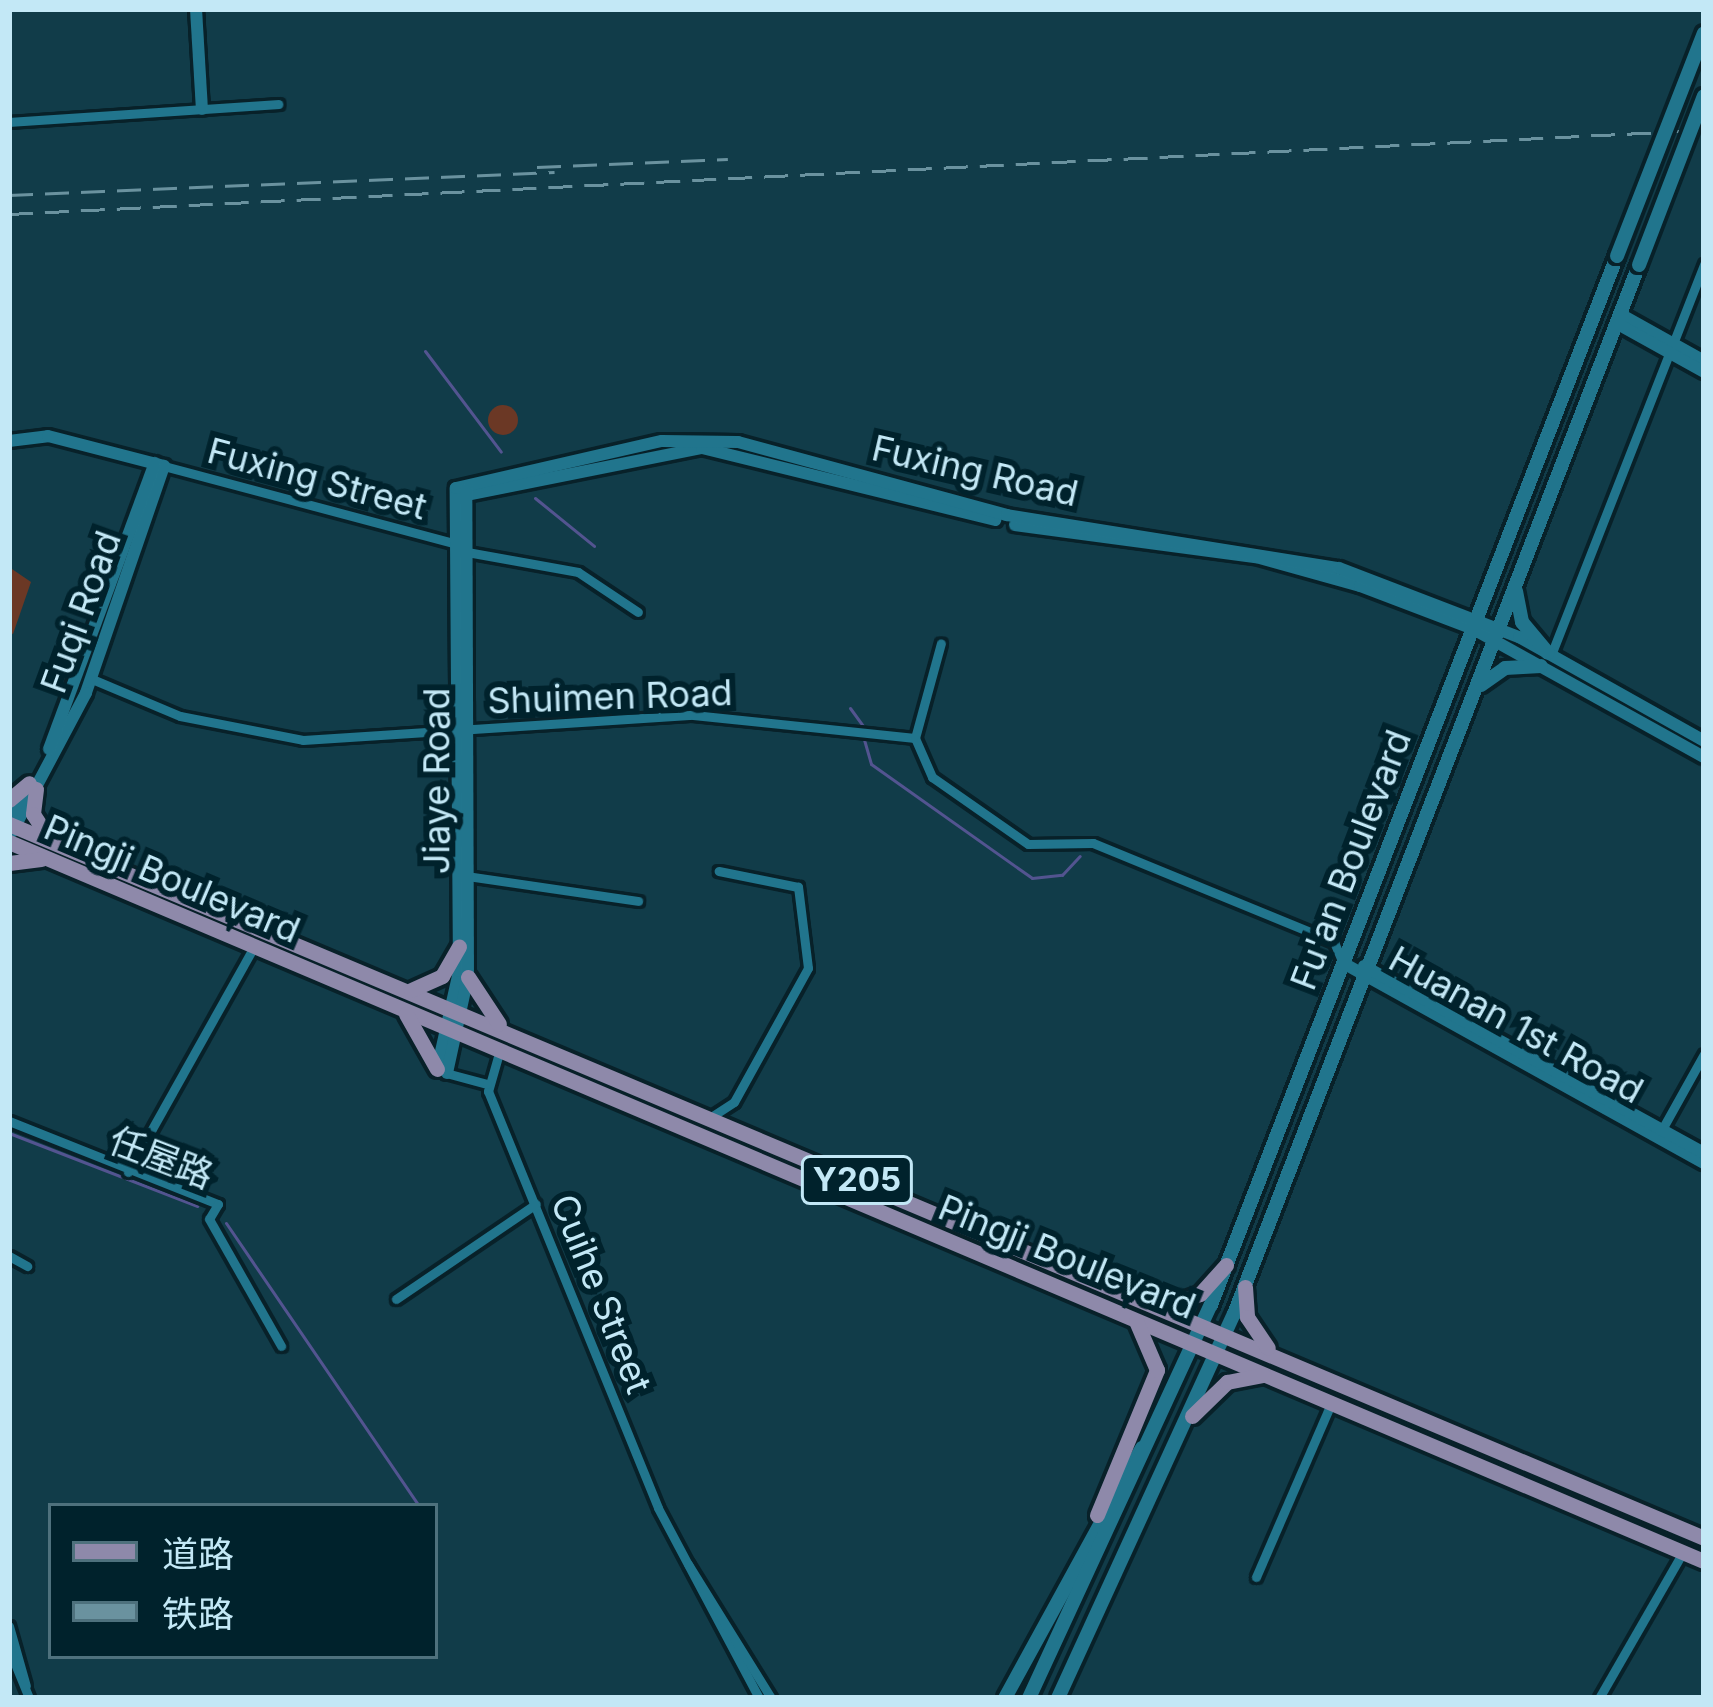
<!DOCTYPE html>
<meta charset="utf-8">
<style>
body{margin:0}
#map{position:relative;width:1713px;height:1707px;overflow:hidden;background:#113c49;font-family:Inter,"Noto Sans SC",sans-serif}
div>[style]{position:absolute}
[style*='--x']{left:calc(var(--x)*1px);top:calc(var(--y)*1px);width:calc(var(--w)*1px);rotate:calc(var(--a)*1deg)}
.green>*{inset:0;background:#6b3825}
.round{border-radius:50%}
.stream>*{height:3px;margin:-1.5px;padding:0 1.5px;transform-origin:1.5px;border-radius:1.5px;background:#535490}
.roads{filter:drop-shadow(3px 0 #082129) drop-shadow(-3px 0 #082129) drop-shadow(0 3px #082129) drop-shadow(0 -3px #082129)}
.minor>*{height:9px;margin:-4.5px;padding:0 4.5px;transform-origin:4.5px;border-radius:4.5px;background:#21758d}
.tertiary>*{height:12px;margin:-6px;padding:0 6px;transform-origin:6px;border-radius:6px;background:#21758d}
.secondary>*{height:14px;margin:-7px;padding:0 7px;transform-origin:7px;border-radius:7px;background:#21758d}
.primary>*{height:15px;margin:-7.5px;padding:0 7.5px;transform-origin:7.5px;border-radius:7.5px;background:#8e89aa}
.rail>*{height:3px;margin-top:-1.5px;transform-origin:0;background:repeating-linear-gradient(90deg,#6a929f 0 24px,transparent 0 36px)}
.bridges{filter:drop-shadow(3px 0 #082129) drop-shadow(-3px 0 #082129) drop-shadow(0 3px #082129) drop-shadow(0 -3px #082129)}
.secondary-bridge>*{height:14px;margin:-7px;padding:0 7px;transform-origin:7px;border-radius:7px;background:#21758d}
span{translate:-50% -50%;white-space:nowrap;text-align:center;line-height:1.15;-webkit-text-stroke:12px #00222c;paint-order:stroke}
.shield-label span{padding:3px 9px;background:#00222c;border:3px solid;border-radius:9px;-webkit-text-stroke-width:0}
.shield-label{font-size:33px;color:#c3e8f6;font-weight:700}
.street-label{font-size:36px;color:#c3e8f6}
.frame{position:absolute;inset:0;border:12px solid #c3e8f6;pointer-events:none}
.legend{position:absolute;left:48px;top:1503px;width:390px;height:156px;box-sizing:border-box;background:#00222c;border:3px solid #4e717d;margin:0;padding:15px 21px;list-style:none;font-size:36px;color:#c3e8f6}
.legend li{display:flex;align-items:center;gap:24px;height:60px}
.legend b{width:60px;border:3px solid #4e717d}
</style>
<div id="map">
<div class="green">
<i class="round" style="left:488px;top:405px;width:30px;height:30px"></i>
<i style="clip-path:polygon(9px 567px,31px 582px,13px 634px,9px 632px)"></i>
</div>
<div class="stream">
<i style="--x:425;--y:351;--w:126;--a:53"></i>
<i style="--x:535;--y:498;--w:76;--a:39.1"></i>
<i style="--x:850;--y:708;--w:24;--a:54"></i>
<i style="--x:863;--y:736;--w:29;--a:74"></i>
<i style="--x:871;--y:764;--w:197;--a:35.3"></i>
<i style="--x:1032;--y:878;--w:30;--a:-6"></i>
<i style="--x:1062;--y:875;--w:26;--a:-47"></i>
<i style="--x:9;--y:1133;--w:202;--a:21.2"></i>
<i style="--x:226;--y:1223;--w:343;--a:55.7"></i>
</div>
<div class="roads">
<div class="minor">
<i style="--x:9;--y:122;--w:270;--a:-3.8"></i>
<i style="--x:164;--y:466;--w:303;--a:14.9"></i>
<i style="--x:467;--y:552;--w:113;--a:10.2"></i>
<i style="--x:578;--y:572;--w:72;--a:33.7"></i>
<i style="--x:1551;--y:655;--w:420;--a:-68.6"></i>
<i style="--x:92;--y:679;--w:95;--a:22.8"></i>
<i style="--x:180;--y:716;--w:125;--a:11"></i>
<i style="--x:303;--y:740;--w:391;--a:-3.7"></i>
<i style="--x:693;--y:715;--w:223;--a:5.9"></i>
<i style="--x:915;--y:738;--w:43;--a:66.4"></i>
<i style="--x:932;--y:777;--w:117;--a:34.9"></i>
<i style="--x:1028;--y:844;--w:65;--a:-0.9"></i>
<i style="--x:1093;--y:843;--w:261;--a:22.3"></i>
<i style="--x:1334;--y:942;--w:23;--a:67"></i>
<i style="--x:915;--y:738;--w:98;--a:-74.7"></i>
<i style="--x:467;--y:876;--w:173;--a:8.3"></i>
<i style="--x:499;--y:1053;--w:40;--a:106"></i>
<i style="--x:488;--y:1091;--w:450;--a:67.8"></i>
<i style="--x:658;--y:1508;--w:215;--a:62"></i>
<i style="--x:446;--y:1073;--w:42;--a:15"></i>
<i style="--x:711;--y:1117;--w:27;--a:-33"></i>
<i style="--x:734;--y:1102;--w:153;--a:-61.1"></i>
<i style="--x:808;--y:968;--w:82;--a:-97"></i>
<i style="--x:798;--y:887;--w:81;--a:-168.6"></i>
<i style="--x:9;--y:1121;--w:225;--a:21.7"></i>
<i style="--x:218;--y:1204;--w:17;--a:121"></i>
<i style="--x:209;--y:1219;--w:146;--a:60.4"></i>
<i style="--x:1660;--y:1133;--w:90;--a:-60.9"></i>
<i style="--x:128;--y:1172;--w:258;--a:-60.8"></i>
<i style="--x:9;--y:1256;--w:21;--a:29"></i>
<i style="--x:396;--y:1299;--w:169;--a:-34.2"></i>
<i style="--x:688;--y:1564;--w:158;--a:58.2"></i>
<i style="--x:1256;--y:1577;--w:192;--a:-66.6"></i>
<i style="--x:9;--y:1626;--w:62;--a:74.2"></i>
<i style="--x:9;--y:1649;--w:53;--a:67.8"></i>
<i style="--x:1599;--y:1698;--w:168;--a:-60.1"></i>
</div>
<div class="tertiary">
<i style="--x:196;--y:9;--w:100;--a:86.6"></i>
<i style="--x:1620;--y:314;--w:96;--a:29.2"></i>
<i style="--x:1616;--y:323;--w:101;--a:29.1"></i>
<i style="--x:9;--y:441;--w:39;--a:-7"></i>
<i style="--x:48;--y:436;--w:120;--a:14.5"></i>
<i style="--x:164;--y:466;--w:240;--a:109"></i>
<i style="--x:86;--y:693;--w:157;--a:118"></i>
<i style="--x:456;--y:497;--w:251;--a:-11.3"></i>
<i style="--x:702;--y:448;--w:302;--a:13.8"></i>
<i style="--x:1015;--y:525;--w:243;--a:7.6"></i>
<i style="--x:1256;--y:557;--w:108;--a:15.6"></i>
<i style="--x:1360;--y:586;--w:121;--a:20.8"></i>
<i style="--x:1473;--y:629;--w:264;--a:29"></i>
<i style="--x:49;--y:749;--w:305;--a:-69.7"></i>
<i style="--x:9;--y:818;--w:36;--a:-60"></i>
<i style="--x:1343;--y:963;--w:413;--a:29"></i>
<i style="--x:1364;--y:966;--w:388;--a:28.8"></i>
<i style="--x:437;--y:1069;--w:100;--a:-77.3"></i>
<i style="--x:459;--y:971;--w:483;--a:-90.4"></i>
<i style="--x:456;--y:488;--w:211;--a:-12.9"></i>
<i style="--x:662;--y:441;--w:76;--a:0.8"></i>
<i style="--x:738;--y:442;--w:279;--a:15.2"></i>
<i style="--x:1007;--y:515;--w:336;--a:9.1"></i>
<i style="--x:1339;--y:568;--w:193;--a:21"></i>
<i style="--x:1519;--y:637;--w:212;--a:29.3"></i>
<i style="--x:447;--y:1073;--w:98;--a:-77.7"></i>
<i style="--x:468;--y:977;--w:488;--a:-90.2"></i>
</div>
<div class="secondary">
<i style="--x:1516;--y:591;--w:32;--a:79"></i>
<i style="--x:1522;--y:622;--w:40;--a:50"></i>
<i style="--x:1481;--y:685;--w:29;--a:-35"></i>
<i style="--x:1505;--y:668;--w:36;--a:-3"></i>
<i style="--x:1005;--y:1698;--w:285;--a:-61.3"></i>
<i style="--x:1029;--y:1698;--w:433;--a:-65.2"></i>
<i style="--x:1211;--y:1305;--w:1125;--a:-68.84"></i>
<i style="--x:1058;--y:1698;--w:422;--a:-65.4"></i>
<i style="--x:1234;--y:1314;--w:1124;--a:-68.89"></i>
</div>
<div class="primary">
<i style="--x:36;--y:789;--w:25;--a:97"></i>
<i style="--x:33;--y:814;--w:30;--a:57"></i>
<i style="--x:9;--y:800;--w:26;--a:-40"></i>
<i style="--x:9;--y:824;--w:1839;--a:22.84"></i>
<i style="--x:9;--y:842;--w:1841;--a:22.99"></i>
<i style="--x:9;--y:863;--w:32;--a:-7"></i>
<i style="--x:468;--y:977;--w:56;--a:56.6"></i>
<i style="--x:411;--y:990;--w:34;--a:-24"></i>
<i style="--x:442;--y:976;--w:34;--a:-60"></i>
<i style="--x:406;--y:1014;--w:63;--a:60.6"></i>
<i style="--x:1245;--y:1287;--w:30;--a:86"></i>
<i style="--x:1247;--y:1317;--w:37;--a:56"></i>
<i style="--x:1167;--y:1306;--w:35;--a:-20"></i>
<i style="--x:1200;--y:1294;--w:39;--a:-48"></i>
<i style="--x:1192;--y:1416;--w:49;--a:-44.2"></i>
<i style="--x:1227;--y:1382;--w:37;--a:-11"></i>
<i style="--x:1097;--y:1515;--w:157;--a:-67.5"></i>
<i style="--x:1157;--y:1370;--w:53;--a:-113.2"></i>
</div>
</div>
<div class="rail">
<i style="--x:537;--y:167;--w:191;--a:-2.4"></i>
<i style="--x:9;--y:195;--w:546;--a:-2.41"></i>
<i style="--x:9;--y:214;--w:1697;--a:-2.84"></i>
</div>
<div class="bridges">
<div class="secondary-bridge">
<i style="--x:1617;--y:256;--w:239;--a:-68.7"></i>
<i style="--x:1639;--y:265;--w:181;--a:-69"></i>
</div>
</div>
<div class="shield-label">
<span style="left:857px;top:1180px">Y205</span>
</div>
<div class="street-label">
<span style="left:975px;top:471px;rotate:13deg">Fuxing Road</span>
<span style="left:317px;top:479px;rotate:15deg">Fuxing Street</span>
<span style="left:81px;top:612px;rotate:-70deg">Fuqi Road</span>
<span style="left:610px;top:697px;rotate:-2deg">Shuimen Road</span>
<span style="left:437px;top:781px;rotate:-90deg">Jiaye Road</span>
<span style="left:1351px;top:860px;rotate:-69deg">Fu'an Boulevard</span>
<span style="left:172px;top:879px;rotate:23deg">Pingji Boulevard</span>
<span style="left:1516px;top:1025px;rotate:29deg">Huanan 1st Road</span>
<span style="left:161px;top:1158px;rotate:21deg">任屋路</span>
<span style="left:1067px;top:1257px;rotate:22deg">Pingji Boulevard</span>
<span style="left:601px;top:1294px;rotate:68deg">Cuihe Street</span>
</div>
<div class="frame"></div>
<ul class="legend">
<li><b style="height:15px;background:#8e89aa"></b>道路</li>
<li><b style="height:15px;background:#6a929f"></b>铁路</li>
</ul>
</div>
